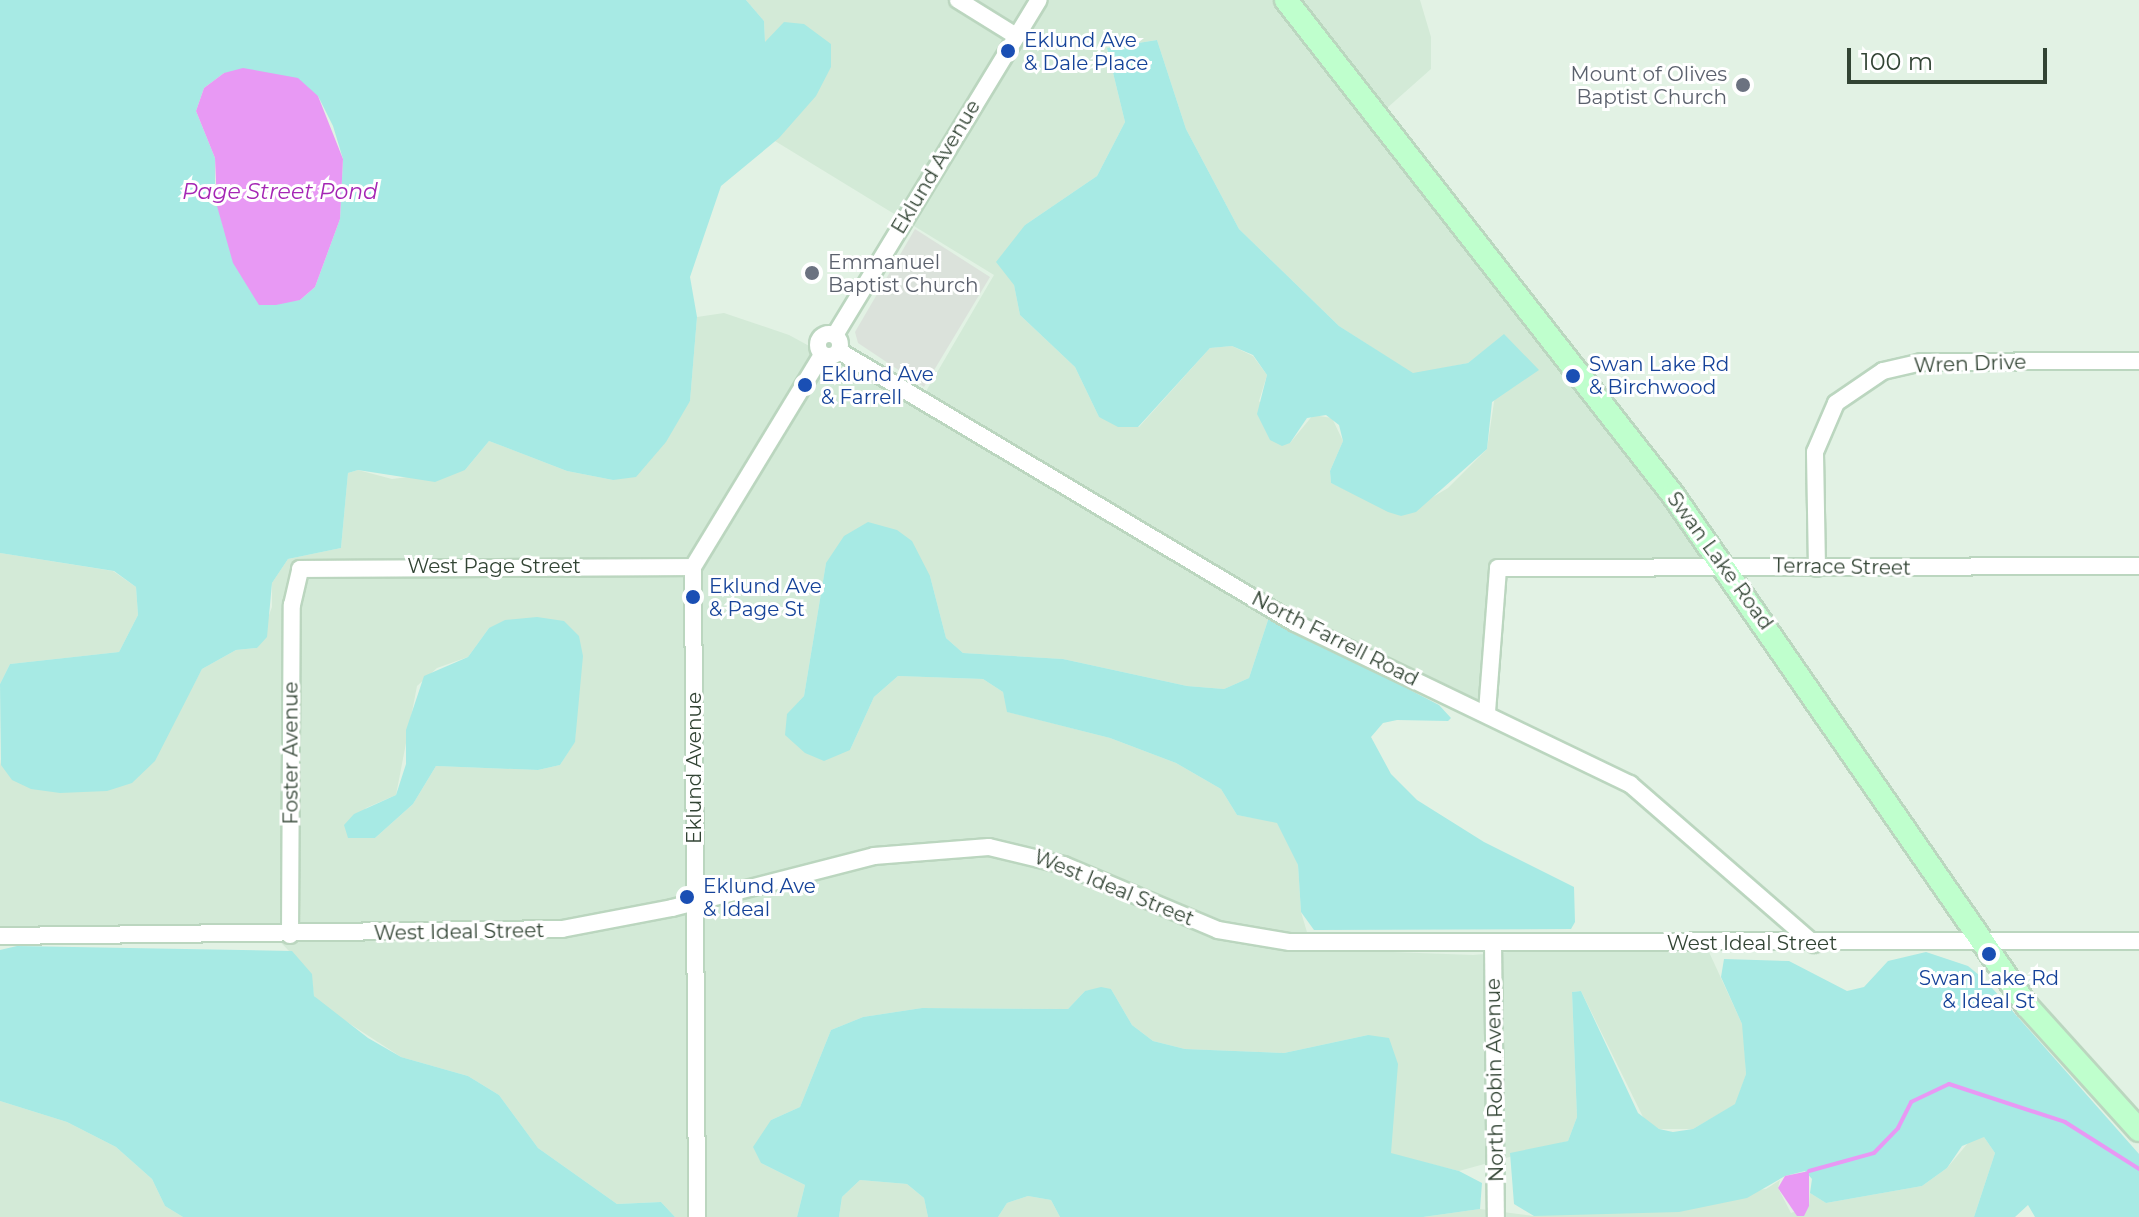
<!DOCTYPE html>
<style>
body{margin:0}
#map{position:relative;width:2139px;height:1217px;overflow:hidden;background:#e2f2e4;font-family:Montserrat,sans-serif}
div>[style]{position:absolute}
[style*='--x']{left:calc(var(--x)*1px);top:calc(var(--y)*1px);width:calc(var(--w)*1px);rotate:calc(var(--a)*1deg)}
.residential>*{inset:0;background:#d3ead7}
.green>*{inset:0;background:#a7eae4}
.parking>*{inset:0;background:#dbe2db}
.water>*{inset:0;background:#e899f4}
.stream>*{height:4px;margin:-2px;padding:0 2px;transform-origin:2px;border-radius:2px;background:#e899f4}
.roads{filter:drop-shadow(2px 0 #bbd6bf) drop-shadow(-2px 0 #bbd6bf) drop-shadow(0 2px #bbd6bf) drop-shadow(0 -2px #bbd6bf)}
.street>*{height:16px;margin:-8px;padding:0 8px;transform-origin:8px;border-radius:8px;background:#fff}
.street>.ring{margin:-8px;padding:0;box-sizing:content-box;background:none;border:16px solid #fff;border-radius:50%}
.secondary>*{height:22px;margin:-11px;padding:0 11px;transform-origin:11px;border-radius:11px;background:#bfffcd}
.dots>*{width:22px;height:22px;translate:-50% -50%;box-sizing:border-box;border:4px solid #fff;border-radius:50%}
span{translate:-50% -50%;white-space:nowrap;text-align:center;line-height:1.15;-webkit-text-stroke:6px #fff;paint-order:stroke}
.transit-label{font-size:20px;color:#164399}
.left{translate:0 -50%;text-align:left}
.worship-label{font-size:20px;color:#5b616d}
.right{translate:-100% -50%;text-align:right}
.street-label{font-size:20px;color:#324434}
.water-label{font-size:22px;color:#a526b5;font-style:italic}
.scale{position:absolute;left:1847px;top:48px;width:200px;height:36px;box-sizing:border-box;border:4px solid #324434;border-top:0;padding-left:10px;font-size:24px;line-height:28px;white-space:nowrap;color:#324434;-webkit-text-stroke:6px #fff;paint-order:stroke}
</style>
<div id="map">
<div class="residential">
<i style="clip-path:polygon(evenodd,746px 0,1420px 0,1431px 37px,1431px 69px,1378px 116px,1723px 564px,1498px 568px,1487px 712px,1271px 611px,1249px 678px,1224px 689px,1187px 686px,1063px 659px,963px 653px,946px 638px,930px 576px,826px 563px,804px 696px,788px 714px,850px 750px,874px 697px,898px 676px,983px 679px,1003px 692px,1008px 712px,1110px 738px,1176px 763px,1221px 789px,1237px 815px,1277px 822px,1289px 838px,1298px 865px,1301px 912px,1312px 949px,1473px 955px,1542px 949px,1709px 952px,1743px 1026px,1746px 1074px,1736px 1104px,1693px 1129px,1659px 1129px,1645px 1121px,1581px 991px,1572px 992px,1577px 1117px,1568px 1141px,1459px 1171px,1391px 1154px,1368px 1035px,1284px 1053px,1185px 1049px,1153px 1041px,1132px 1025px,1111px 989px,1085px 991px,1068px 1009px,922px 1008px,863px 1017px,831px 1030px,800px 1107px,771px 1120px,761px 1163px,805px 1185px,797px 1217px,675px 1217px,661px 1202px,617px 1204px,538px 1148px,499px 1095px,468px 1076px,401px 1057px,327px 1009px,314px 996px,311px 974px,267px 928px,0 927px,0 759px,1px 765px,188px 695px,202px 669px,236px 650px,257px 648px,272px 607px,272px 583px,288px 559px,341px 548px,348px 473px,358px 470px,392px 479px,465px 470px,489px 441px,567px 471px,613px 480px,690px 401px,697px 317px,724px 313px,789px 335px,918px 405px,994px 275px,775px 141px,785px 22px,765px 43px,764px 21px,746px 0,1157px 40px,1186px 129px,1239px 229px,1339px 326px,1413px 374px,1468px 363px,1504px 335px,1487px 449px,1448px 488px,1401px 516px,1331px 483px,1330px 471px,1343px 441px,1332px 418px,1313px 415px,1290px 443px,1259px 401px,1267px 375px,1253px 356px,1232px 346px,1210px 348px,1139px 427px,1099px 417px,1075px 367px,1020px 315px,1014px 285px,1025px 225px,1097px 176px,1125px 122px,1107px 48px,1157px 40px,746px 0,489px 628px,577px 700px,575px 741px,560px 765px,538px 770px,436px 766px,413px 804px,375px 838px,348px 838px,366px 808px,396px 795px,417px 686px,437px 668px,468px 657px,489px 628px)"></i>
<i style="clip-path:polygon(0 553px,113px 571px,136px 587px,138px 615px,119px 652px,10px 664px,0 684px)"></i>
<i style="clip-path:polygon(0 1101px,67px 1122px,116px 1147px,152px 1179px,165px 1206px,183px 1217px,0 1217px)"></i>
<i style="clip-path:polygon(1973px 1137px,1984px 1137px,1995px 1153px,1974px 1217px,1423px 1217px,1480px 1209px,1534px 1216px,1766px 1189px,1780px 1180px,1778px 1188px,1791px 1213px,1809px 1206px,1810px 1193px,1826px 1203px,1922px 1186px,1947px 1168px)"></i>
<i style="clip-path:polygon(860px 1180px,907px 1184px,924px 1198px,928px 1217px,839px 1217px,842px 1197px)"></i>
<i style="clip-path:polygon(1028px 1196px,1051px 1200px,1060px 1217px,998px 1217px,1007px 1203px)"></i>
</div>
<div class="green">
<i style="clip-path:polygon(evenodd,0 0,746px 0,764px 21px,765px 42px,784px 22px,804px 24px,831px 44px,831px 67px,816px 96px,779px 138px,721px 186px,690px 277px,697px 317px,690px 401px,666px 442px,636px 477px,613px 480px,567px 471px,489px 441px,465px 470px,435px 482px,358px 470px,348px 473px,341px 548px,288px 559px,272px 583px,267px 637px,257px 648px,236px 650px,202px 669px,155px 761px,132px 783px,107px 791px,60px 793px,31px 789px,12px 780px,1px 765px,0 684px,10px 664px,119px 652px,138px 615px,136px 587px,114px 571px,0 553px,0 0,224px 73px,318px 96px,333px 126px,343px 159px,340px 219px,315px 287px,300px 300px,289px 301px,224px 230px,215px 194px,215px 158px,196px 111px,204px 88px,224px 73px)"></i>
<i style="clip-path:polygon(1157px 40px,1186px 129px,1239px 229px,1339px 326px,1413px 373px,1468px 363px,1504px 334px,1539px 370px,1492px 402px,1487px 449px,1416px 512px,1401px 516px,1388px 512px,1331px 483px,1330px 471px,1343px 441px,1339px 425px,1326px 415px,1307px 418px,1290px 443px,1282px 446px,1270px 440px,1257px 414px,1267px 375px,1253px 355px,1232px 346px,1210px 348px,1138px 427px,1118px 427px,1099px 417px,1075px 367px,1020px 315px,1014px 285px,996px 262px,1025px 225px,1097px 176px,1125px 122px,1107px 48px)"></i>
<i style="clip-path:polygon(868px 522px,897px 530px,912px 541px,930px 576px,946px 638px,963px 653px,1063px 659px,1187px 686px,1224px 689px,1249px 678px,1269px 617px,1439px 705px,1451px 718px,1448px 721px,1397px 720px,1383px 723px,1371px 737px,1391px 774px,1417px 800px,1484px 842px,1574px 887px,1575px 922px,1571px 929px,1314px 930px,1301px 912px,1298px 865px,1277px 823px,1237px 815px,1221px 789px,1176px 763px,1110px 738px,1007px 712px,1003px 692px,983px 679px,898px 676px,874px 697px,850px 750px,824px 761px,805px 753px,785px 735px,787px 714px,804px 696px,826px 563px,844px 536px)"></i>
<i style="clip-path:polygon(537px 617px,564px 621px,579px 636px,583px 656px,575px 742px,560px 765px,538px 770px,436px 766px,413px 804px,375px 838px,348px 838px,344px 825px,354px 814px,396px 795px,406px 764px,406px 730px,424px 676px,468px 657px,489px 628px,505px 620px)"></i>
<i style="clip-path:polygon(17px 946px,292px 951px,312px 974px,314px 996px,368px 1038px,401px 1057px,468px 1076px,499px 1095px,538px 1148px,617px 1204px,661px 1202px,675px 1217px,183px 1217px,165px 1206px,152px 1179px,116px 1147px,67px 1122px,0 1101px,0 950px)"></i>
<i style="clip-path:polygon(1926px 952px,1968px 966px,1985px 980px,2139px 1154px,2139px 1217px,2035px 1217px,2028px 1205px,2015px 1217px,1974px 1217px,1995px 1153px,1984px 1137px,1962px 1146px,1947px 1168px,1922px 1186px,1826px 1203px,1810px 1193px,1812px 1179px,1805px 1171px,1785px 1176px,1747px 1198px,1679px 1212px,1534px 1216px,1514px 1204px,1510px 1153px,1568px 1141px,1577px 1117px,1572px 992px,1581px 991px,1638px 1113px,1659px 1129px,1673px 1132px,1693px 1129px,1735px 1104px,1746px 1074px,1742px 1024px,1721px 977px,1724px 959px,1789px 961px,1847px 991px,1864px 987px,1888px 961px)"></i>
<i style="clip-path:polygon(1101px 987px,1111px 989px,1132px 1025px,1153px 1041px,1185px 1049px,1284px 1053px,1368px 1035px,1389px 1038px,1398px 1064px,1391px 1153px,1459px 1171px,1482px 1183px,1480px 1209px,1423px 1217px,1060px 1217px,1051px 1200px,1028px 1196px,1007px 1203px,998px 1217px,928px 1217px,924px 1198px,907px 1184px,860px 1180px,842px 1197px,839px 1217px,797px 1217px,805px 1185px,761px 1163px,753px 1147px,771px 1120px,800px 1107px,831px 1030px,863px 1017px,922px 1008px,1068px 1009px,1085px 991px)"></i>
</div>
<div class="parking">
<i style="clip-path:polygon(915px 229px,990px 277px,924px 387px,858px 343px,855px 332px)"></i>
</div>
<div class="water">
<i style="clip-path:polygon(243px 68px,298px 78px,318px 96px,343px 159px,340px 219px,315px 287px,300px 300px,276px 305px,259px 305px,233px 263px,217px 206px,215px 158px,196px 111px,204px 88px,224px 73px)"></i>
<i style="clip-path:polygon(1809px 1171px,1809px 1206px,1804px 1216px,1797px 1216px,1778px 1188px,1785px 1176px)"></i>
</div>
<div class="stream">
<i style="--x:1809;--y:1171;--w:67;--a:-15.5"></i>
<i style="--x:1874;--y:1153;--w:35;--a:-46"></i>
<i style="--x:1898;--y:1128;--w:29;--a:-63"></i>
<i style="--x:1911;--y:1102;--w:42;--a:-25.3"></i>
<i style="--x:1949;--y:1084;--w:122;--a:18.1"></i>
<i style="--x:2065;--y:1122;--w:88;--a:32.4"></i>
</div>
<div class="roads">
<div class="street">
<i style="--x:958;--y:0;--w:68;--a:31.8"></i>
<i class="ring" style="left:818px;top:334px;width:6px;height:6px"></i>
<i style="--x:835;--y:335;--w:392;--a:-58.7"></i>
<i style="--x:839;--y:351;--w:531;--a:30.82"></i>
<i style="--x:1295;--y:623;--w:372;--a:25.7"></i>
<i style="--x:1630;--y:784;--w:244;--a:41"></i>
<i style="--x:1817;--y:568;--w:116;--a:-91"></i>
<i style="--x:1815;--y:452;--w:53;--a:-66.8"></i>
<i style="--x:1836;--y:403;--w:57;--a:-34.2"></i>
<i style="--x:1883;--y:371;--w:39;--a:-13"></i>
<i style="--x:1921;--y:362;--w:218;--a:-0.3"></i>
<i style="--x:1487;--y:712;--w:144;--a:-85.6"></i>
<i style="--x:1498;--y:568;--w:641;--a:-0.18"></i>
<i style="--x:290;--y:935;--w:330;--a:-89.7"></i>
<i style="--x:292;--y:605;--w:37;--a:-77"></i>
<i style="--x:300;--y:569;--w:393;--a:-0.3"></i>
<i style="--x:0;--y:936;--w:562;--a:-0.71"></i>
<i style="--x:562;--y:929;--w:112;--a:-10.8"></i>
<i style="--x:672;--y:908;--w:209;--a:-14.4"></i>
<i style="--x:874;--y:856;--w:115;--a:-4.5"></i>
<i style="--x:989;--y:847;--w:77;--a:13.5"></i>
<i style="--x:1064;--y:865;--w:167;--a:22.9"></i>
<i style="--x:1218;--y:930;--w:73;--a:9.5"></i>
<i style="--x:1290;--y:942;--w:849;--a:-0.07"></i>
<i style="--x:1493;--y:942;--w:275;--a:89.4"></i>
<i style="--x:697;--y:1217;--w:650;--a:-90.35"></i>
<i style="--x:693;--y:567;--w:248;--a:-58.7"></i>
</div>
<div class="secondary">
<i style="--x:1286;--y:0;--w:628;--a:51.98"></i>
<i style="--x:1673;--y:495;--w:622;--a:55.29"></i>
<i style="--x:2027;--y:1006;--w:167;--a:47.9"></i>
</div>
</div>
<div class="dots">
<i style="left:1008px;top:51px;background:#1a4fb4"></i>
<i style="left:1743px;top:85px;background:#6b7280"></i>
<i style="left:812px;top:273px;background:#6b7280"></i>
<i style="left:1573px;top:376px;background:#1a4fb4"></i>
<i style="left:805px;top:385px;background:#1a4fb4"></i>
<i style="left:693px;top:597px;background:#1a4fb4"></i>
<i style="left:687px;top:897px;background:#1a4fb4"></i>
<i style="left:1989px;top:954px;background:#1a4fb4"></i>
</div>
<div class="transit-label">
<span class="left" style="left:1024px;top:52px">Eklund Ave<br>&amp; Dale Place</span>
<span class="left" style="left:1589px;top:376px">Swan Lake Rd<br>&amp; Birchwood</span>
<span class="left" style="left:821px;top:386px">Eklund Ave<br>&amp; Farrell</span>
<span class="left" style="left:709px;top:598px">Eklund Ave<br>&amp; Page St</span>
<span class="left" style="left:703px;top:898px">Eklund Ave<br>&amp; Ideal</span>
<span style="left:1989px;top:990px">Swan Lake Rd<br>&amp; Ideal St</span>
</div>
<div class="worship-label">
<span class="right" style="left:1727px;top:86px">Mount of Olives<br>Baptist Church</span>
<span class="left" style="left:828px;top:274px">Emmanuel<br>Baptist Church</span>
</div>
<div class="street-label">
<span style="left:936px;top:167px;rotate:-59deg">Eklund Avenue</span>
<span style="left:1970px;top:364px;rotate:-2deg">Wren Drive</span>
<span style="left:1720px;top:561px;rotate:54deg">Swan Lake Road</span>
<span style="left:494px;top:566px">West Page Street</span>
<span style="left:1842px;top:567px;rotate:1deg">Terrace Street</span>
<span style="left:1335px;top:639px;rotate:27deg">North Farrell Road</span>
<span style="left:291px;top:753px;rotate:-90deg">Foster Avenue</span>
<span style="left:694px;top:768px;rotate:-90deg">Eklund Avenue</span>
<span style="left:1114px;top:888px;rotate:22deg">West Ideal Street</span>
<span style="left:459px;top:932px;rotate:-1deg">West Ideal Street</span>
<span style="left:1752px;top:943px">West Ideal Street</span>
<span style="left:1495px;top:1080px;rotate:-91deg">North Robin Avenue</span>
</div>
<div class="water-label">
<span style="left:280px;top:192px">Page Street Pond</span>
</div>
<div class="scale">100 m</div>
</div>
